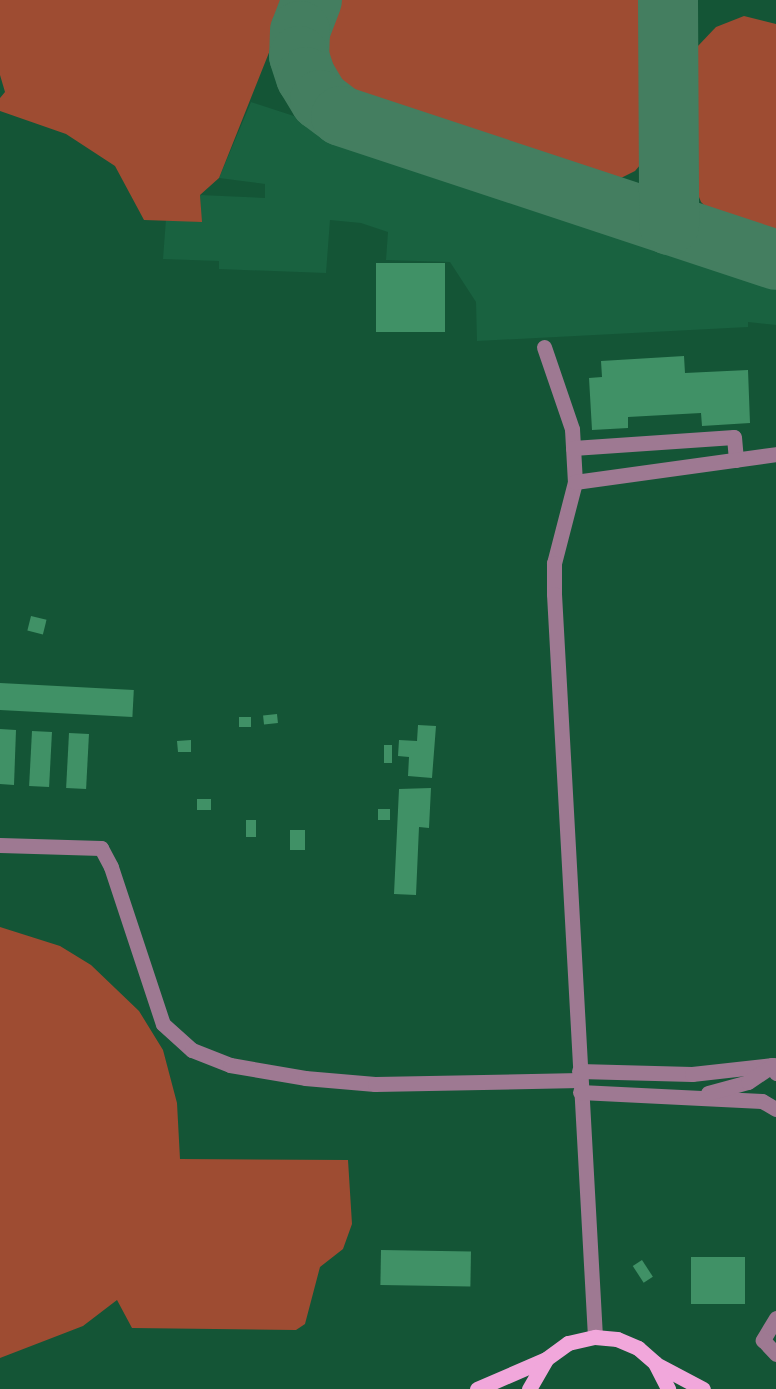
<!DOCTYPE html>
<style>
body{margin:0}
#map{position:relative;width:776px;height:1389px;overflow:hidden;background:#145536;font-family:"Titillium Web",sans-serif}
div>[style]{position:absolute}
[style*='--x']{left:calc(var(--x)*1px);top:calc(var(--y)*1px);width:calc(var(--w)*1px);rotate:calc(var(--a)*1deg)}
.built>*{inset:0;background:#196240}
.green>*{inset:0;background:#9e4c32}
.taxiway>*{height:60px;margin:-30px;padding:0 30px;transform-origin:30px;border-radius:30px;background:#447e60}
.building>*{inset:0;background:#409166;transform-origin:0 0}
.minor>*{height:15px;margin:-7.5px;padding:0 7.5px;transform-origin:7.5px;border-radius:7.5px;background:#9e7992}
.major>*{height:15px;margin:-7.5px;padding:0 7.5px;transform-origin:7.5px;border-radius:7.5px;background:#f1a7db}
span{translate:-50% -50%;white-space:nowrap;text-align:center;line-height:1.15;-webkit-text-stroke:6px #133624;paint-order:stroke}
</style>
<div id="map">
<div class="built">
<i style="clip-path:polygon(251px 102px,776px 273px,776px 325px,748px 322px,748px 327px,477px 341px,476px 302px,450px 262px,386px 260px,388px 232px,361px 223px,330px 220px,326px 273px,219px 269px,219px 261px,163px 259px,166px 219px,201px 222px,200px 195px,265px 198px,265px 184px,219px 178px)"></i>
</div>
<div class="green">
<i style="clip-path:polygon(0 0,290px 0,219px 178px,200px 195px,202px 222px,144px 220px,115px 166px,66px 134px,0 111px,0 98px,5px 92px,0 75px)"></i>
<i style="clip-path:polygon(331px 0,646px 0,651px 12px,652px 144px,647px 157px,635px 171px,619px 179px,599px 181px,353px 101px,326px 69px,321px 48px)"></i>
<i style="clip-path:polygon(744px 16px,776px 24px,776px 238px,719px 220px,701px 202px,691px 177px,687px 63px,697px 47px,716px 27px)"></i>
<i style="clip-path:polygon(0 927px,60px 946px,91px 965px,139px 1011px,163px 1050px,177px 1103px,180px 1159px,348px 1160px,352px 1224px,343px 1249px,320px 1267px,305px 1324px,296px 1330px,132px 1328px,117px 1300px,83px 1326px,0 1358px)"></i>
</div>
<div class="taxiway">
<i style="--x:312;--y:0;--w:33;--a:111"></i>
<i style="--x:300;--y:31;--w:25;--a:92"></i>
<i style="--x:299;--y:56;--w:22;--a:72"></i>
<i style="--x:306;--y:77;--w:27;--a:59"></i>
<i style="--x:320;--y:100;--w:26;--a:37"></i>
<i style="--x:341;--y:116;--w:458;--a:18.3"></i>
<i style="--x:668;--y:0;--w:225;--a:89.7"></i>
</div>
<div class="building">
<i style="left:376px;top:263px;width:69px;height:69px"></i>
<i style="clip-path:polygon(684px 356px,685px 373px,748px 370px,750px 423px,702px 426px,701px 413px,628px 417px,628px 428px,592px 430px,589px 378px,602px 377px,601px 361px)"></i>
<i style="left:31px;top:616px;width:16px;height:15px;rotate:14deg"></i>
<i style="left:0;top:683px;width:134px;height:27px;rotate:3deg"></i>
<i style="left:277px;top:714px;width:9px;height:14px;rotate:84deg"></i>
<i style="left:239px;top:717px;width:12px;height:10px"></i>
<i style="clip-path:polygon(418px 725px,436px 726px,432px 778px,408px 776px,409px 757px,398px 756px,399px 740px,417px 741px)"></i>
<i style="clip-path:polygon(0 729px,16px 730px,14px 785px,0 784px)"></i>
<i style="left:32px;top:731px;width:20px;height:55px;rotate:3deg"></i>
<i style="left:69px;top:733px;width:20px;height:55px;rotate:3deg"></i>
<i style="clip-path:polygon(191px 740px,191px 752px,178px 752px,177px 741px)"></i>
<i style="left:384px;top:745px;width:8px;height:18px"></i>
<i style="clip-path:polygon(431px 788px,429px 828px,419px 827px,416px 895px,394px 894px,399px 789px)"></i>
<i style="left:197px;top:799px;width:14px;height:11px"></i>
<i style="left:378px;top:809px;width:12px;height:11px"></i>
<i style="left:246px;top:820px;width:10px;height:17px"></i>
<i style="left:305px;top:830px;width:20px;height:15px;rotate:90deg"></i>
<i style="left:381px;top:1250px;width:90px;height:35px;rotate:1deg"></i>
<i style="left:691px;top:1257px;width:54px;height:47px"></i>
<i style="left:642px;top:1260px;width:20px;height:11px;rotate:57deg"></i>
</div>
<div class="minor">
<i style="--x:544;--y:347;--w:87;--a:71.1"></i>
<i style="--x:572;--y:429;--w:53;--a:86.8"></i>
<i style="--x:575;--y:482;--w:84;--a:104.5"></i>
<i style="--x:554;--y:563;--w:31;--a:90"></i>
<i style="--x:554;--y:594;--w:744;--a:86.84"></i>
<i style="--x:573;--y:448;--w:161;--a:-3.9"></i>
<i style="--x:734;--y:437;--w:23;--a:85"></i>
<i style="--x:575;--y:482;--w:203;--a:-7.9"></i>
<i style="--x:0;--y:845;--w:101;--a:1.7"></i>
<i style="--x:101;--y:848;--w:21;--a:62"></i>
<i style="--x:111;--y:867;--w:165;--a:71.7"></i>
<i style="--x:163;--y:1024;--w:39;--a:42"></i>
<i style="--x:192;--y:1050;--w:41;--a:21.5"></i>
<i style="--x:230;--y:1065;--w:76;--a:9.8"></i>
<i style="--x:305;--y:1078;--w:70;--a:4.9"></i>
<i style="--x:375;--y:1084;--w:205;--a:-1.1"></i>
<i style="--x:579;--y:1071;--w:113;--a:1.5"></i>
<i style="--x:692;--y:1074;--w:81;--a:-6.4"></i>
<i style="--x:772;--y:1065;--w:9;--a:63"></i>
<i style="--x:580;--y:1092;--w:182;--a:2.8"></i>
<i style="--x:762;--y:1101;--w:16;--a:30"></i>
<i style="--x:708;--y:1093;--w:41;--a:-15.4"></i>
<i style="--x:748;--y:1082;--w:30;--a:-34"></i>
<i style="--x:776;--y:1318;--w:26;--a:121"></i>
<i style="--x:763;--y:1340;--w:19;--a:47"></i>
</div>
<div class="major">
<i style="--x:656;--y:1364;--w:53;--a:28"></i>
<i style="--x:477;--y:1389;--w:75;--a:-23.5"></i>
<i style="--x:546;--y:1359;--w:27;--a:-36"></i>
<i style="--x:568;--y:1343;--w:28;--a:-13"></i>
<i style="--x:595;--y:1337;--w:22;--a:5"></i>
<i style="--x:617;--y:1339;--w:23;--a:23"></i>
<i style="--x:638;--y:1348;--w:23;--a:41"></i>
<i style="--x:655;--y:1363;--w:29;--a:63"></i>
<i style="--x:529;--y:1389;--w:34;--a:-60"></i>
</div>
</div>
